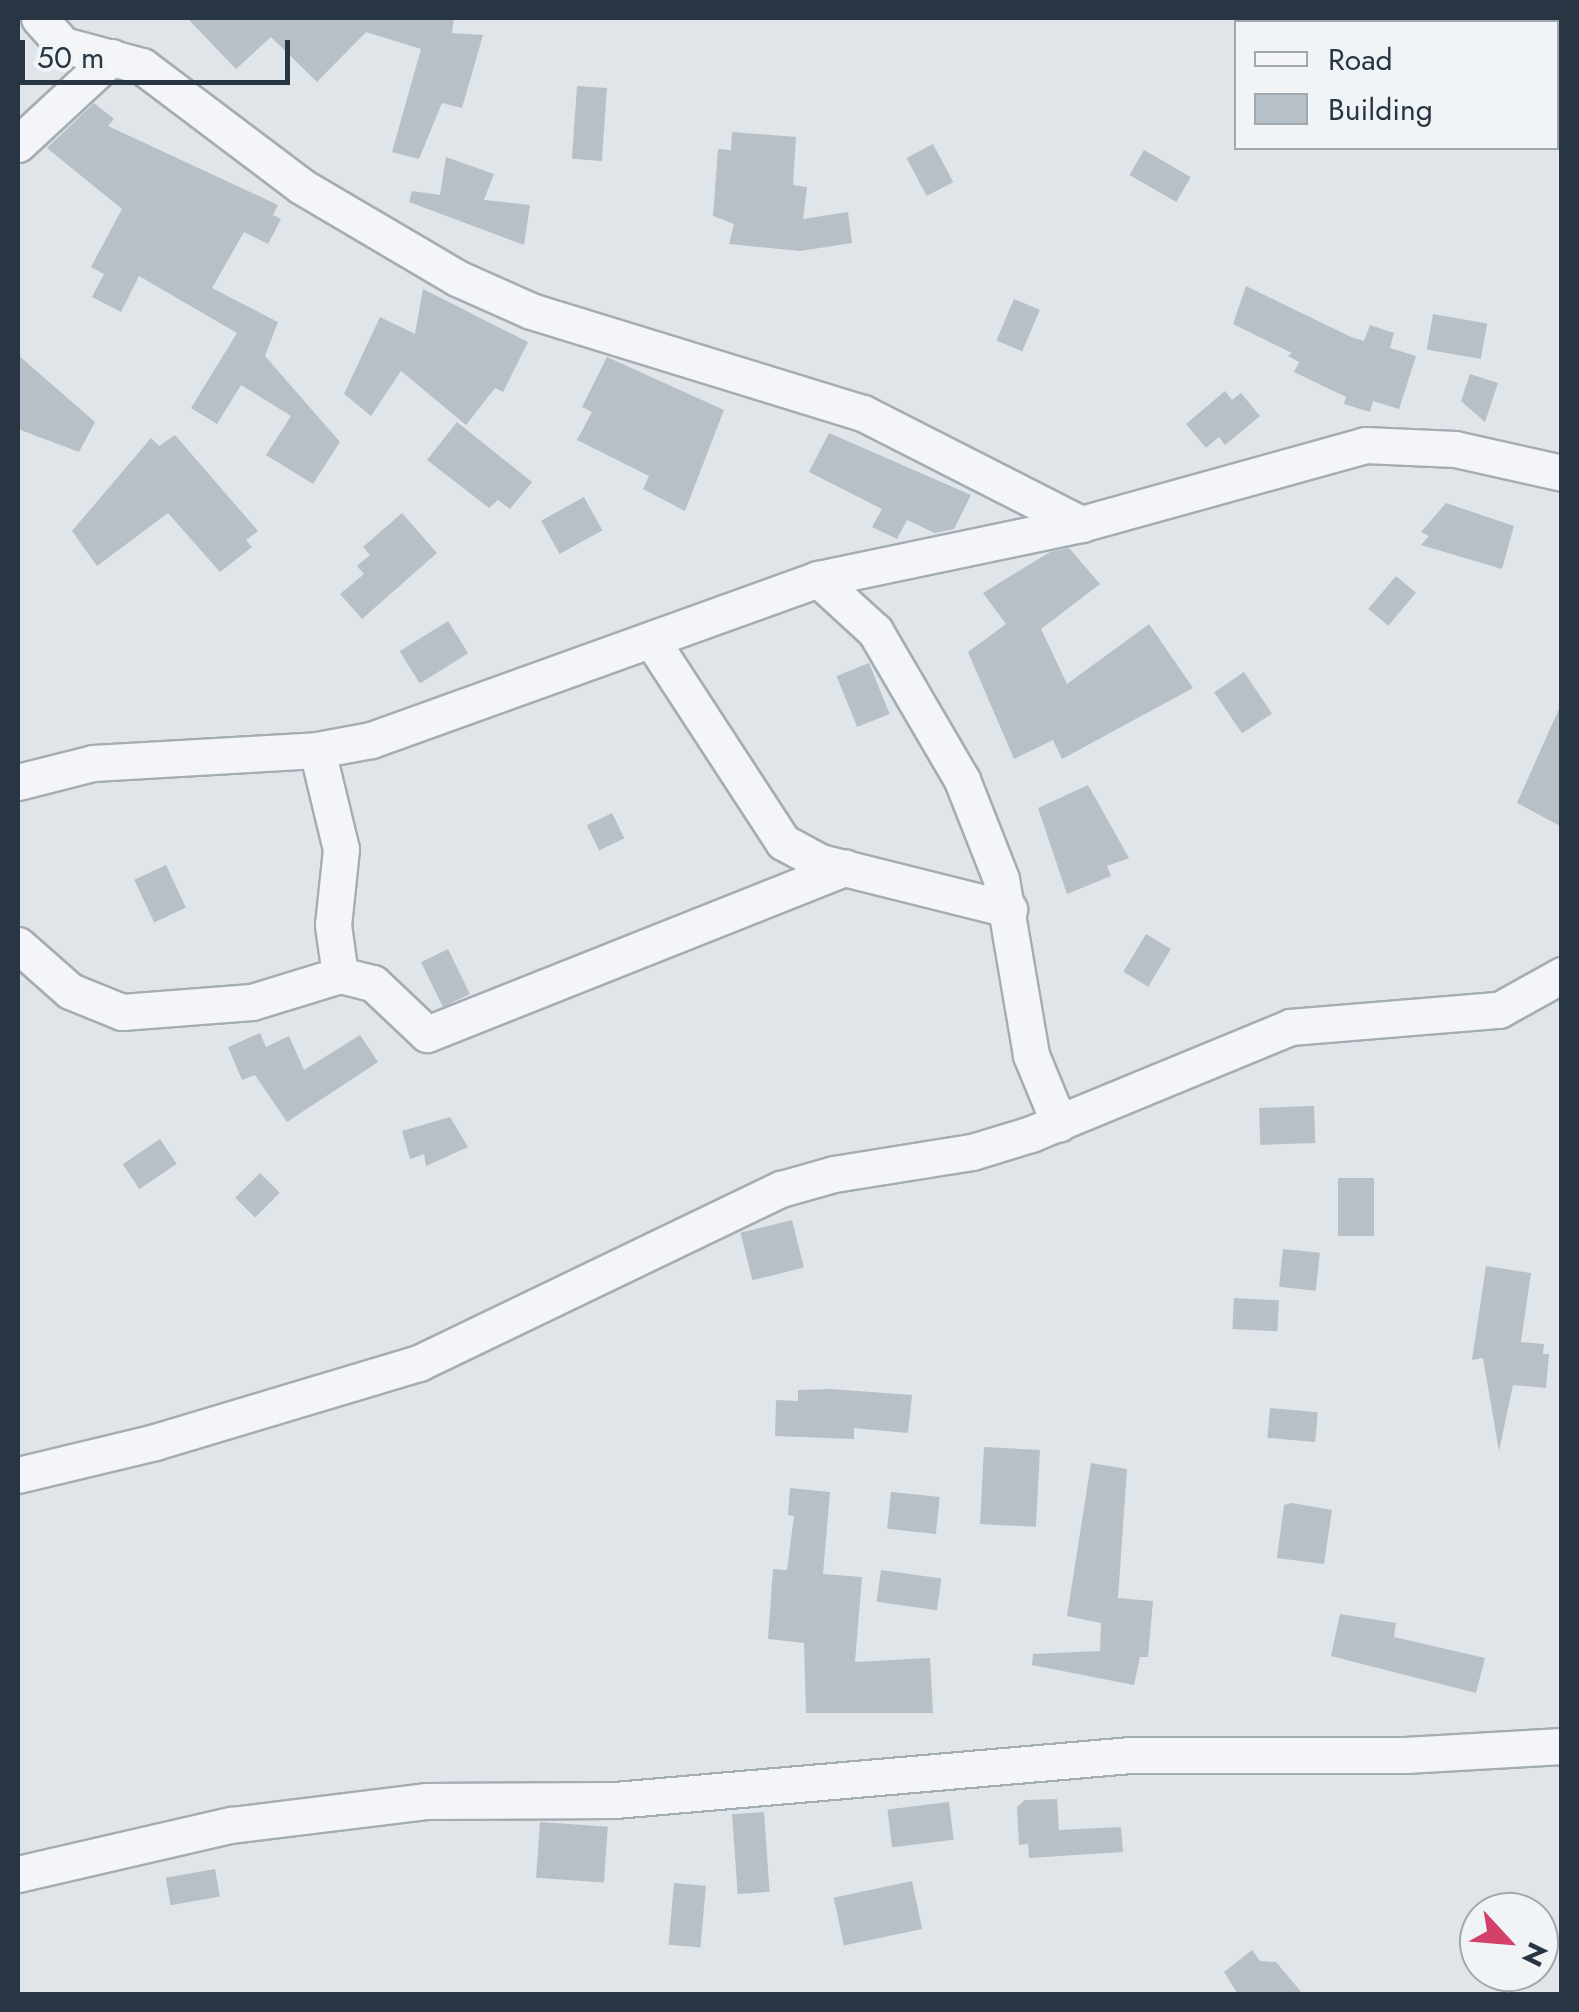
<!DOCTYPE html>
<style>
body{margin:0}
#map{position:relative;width:1579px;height:2012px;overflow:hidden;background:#e0e5ea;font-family:Jost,sans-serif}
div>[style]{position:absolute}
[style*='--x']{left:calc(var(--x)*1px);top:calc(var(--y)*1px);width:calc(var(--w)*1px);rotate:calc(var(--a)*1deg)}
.building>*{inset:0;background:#b7bfc7;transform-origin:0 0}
.roads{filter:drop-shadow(2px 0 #a5adb4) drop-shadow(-2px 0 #a5adb4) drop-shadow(0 2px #a5adb4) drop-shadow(0 -2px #a5adb4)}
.street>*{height:35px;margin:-17.5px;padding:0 17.5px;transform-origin:17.5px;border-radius:17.5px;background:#f3f5f8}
span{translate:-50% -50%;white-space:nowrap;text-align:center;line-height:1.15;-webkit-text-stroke:8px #f0f4f7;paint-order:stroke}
.frame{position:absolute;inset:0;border:20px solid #283542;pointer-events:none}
.legend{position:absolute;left:1234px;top:20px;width:325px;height:130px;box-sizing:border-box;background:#f0f4f7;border:2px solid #a0a8af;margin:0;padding:12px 18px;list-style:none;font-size:30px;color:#283542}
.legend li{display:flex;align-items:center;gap:20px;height:50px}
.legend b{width:50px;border:2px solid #a0a8af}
.north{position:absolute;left:1459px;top:1892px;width:100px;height:100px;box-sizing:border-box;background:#f0f4f7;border:2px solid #a0a8af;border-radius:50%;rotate:116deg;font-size:28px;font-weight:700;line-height:40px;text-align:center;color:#283542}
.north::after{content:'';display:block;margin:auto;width:35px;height:45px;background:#d3416b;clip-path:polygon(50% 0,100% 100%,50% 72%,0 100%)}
.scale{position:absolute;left:20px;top:40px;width:270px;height:45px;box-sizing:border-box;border:5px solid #283542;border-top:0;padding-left:12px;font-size:30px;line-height:35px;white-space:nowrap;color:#283542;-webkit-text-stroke:8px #f0f4f7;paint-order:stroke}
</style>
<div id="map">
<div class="building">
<i style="clip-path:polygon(187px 18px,454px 18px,452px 33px,483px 35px,462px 108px,442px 103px,419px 159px,392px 152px,421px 49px,366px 32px,317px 82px,271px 37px,236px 69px)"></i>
<i style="left:577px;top:86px;width:30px;height:73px;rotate:4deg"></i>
<i style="clip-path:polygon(94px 103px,114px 119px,108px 126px,278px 205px,273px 215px,281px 219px,268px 244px,244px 232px,212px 288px,278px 322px,265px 356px,340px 442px,313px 484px,266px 455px,291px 416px,241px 385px,217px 424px,191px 408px,237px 333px,139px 276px,121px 312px,92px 297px,104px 274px,91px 267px,122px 209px,47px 148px)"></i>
<i style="clip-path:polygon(732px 132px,796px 137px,793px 185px,807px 187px,803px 219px,848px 212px,852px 243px,800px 251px,729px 244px,734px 224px,713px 216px,718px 149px,731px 150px)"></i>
<i style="left:933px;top:144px;width:43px;height:30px;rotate:62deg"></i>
<i style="left:1144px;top:150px;width:54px;height:29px;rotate:30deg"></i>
<i style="clip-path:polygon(446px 157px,494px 174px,484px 200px,530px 205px,524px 245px,409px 202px,412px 191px,440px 195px)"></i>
<i style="clip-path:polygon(1246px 286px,1351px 337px,1364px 341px,1370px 325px,1394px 333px,1390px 348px,1416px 356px,1399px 409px,1373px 401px,1370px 412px,1344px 404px,1346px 397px,1294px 372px,1299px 362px,1288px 356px,1292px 353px,1233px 324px)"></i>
<i style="clip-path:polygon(423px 289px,528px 342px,503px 392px,495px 388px,466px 425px,401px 371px,371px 416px,344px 394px,380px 317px,415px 334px)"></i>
<i style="left:1014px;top:299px;width:28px;height:45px;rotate:23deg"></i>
<i style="left:1433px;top:314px;width:55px;height:36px;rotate:10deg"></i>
<i style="clip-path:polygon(18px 355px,95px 422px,79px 452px,18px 429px)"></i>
<i style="clip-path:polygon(607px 357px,724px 410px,685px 511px,643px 489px,649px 476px,577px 440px,592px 412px,582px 407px)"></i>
<i style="clip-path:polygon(1470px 374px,1498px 383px,1485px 422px,1461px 401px)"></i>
<i style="clip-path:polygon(1225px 391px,1232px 400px,1241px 393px,1260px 416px,1225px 445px,1219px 437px,1206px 448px,1186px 424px)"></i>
<i style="clip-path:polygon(457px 422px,532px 482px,510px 509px,498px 500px,489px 508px,427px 460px)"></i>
<i style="clip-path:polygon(829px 433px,971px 495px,954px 529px,935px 533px,907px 520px,897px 539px,872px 527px,882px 509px,809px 472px)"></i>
<i style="clip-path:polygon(175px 435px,258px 531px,246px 540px,252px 547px,220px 572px,168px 513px,97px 566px,72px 531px,151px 438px,159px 446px)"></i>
<i style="left:584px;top:497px;width:38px;height:49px;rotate:61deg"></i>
<i style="clip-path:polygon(1446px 503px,1514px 526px,1502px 569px,1421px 545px,1429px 536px,1421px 532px)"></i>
<i style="clip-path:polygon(402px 513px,437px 553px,362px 619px,340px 594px,364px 574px,357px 566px,370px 555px,363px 547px)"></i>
<i style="clip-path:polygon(1069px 548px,1100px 584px,1041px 629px,1067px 684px,1149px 624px,1193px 688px,1062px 759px,1053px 740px,1014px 759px,968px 652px,1006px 624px,983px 593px,1050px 552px)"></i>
<i style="left:1396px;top:576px;width:26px;height:43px;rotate:40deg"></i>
<i style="left:448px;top:621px;width:38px;height:57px;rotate:58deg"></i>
<i style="left:869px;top:663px;width:55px;height:35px;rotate:68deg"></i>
<i style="left:1244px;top:672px;width:50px;height:36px;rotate:56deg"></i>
<i style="clip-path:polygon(1562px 702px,1562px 827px,1517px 803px)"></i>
<i style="clip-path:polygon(1088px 785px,1129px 858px,1107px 866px,1111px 876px,1067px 894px,1038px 808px)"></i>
<i style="left:612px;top:813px;width:28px;height:28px;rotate:64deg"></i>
<i style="left:166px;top:865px;width:47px;height:35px;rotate:65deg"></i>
<i style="left:1146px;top:934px;width:29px;height:44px;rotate:31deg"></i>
<i style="left:448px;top:949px;width:50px;height:30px;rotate:64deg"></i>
<i style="clip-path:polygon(260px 1033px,266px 1047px,289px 1036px,304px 1070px,360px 1035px,378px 1062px,287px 1122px,255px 1075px,242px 1080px,228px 1047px)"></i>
<i style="left:1314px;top:1106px;width:37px;height:55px;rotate:88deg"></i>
<i style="clip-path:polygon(450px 1117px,468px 1147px,426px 1166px,424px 1154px,410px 1159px,402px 1131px)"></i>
<i style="left:160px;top:1139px;width:30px;height:45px;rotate:56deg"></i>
<i style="left:260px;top:1173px;width:28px;height:35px;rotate:45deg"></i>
<i style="left:1338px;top:1178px;width:36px;height:58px"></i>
<i style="left:792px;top:1220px;width:49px;height:53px;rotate:76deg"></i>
<i style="left:1283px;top:1249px;width:37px;height:38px;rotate:6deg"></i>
<i style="clip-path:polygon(1486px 1266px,1531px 1273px,1521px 1342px,1544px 1344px,1543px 1354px,1549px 1354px,1546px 1388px,1513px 1385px,1499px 1451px,1483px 1358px,1472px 1360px)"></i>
<i style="left:1234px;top:1298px;width:45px;height:31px;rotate:3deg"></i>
<i style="clip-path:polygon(830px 1389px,912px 1395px,908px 1433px,854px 1428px,854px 1439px,775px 1436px,776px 1400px,798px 1401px,798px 1390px)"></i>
<i style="left:1270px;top:1408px;width:48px;height:30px;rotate:5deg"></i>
<i style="left:984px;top:1447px;width:56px;height:77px;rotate:3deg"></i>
<i style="clip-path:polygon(1091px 1463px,1127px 1469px,1118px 1598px,1153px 1601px,1148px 1657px,1140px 1657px,1134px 1685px,1032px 1665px,1033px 1654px,1100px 1651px,1101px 1623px,1067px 1616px)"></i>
<i style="clip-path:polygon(790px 1488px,830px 1492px,823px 1574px,862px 1577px,855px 1662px,930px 1658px,933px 1713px,806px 1713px,804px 1643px,768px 1639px,773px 1569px,787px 1570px,794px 1516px,788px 1515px)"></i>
<i style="left:891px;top:1492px;width:49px;height:37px;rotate:6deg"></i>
<i style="clip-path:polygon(1292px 1503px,1332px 1510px,1324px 1564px,1277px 1558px,1284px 1505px)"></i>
<i style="left:881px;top:1570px;width:61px;height:32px;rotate:8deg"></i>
<i style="clip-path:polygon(1340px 1614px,1396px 1623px,1394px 1637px,1485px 1658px,1476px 1693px,1331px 1656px)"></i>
<i style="clip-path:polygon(1057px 1799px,1059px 1830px,1121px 1827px,1123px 1852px,1029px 1858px,1028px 1844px,1019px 1845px,1017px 1807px,1025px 1800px)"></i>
<i style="left:949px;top:1802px;width:38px;height:62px;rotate:83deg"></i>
<i style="left:764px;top:1812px;width:80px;height:32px;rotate:86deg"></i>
<i style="left:540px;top:1822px;width:68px;height:56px;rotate:4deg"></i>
<i style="left:215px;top:1869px;width:28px;height:50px;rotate:80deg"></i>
<i style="left:912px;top:1881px;width:49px;height:80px;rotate:78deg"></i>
<i style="left:674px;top:1883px;width:32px;height:62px;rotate:5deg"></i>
<i style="clip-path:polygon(1252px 1950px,1260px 1961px,1276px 1962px,1303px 1994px,1238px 1994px,1224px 1972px)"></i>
</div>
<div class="roads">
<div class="street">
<i style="--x:39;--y:18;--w:36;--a:48"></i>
<i style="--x:63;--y:45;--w:82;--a:14.9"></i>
<i style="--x:142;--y:66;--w:199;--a:37"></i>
<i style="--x:301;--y:186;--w:181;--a:30.5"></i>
<i style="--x:457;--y:278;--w:81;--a:24"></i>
<i style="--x:531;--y:311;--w:347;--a:17.1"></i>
<i style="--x:863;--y:413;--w:245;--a:27"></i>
<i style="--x:18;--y:144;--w:128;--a:-42.8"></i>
<i style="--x:818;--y:579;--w:77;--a:42.4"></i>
<i style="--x:875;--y:631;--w:173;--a:59.7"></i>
<i style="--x:962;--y:780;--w:106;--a:68.5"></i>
<i style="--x:1001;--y:879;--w:179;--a:80.3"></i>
<i style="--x:1031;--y:1055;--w:74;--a:67.6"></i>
<i style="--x:652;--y:641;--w:240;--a:56.9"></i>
<i style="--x:783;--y:842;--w:42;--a:28.4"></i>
<i style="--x:820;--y:862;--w:195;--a:14"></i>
<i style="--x:317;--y:750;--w:102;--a:76.4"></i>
<i style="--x:341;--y:849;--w:76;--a:96"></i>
<i style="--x:333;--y:925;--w:50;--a:82"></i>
<i style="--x:18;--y:782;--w:77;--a:-14.2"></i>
<i style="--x:93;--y:763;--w:224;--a:-3.3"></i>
<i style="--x:317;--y:750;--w:55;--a:-10.5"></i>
<i style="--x:371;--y:740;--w:475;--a:-19.8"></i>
<i style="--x:818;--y:579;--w:269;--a:-11.8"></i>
<i style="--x:1081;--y:524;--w:295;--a:-15.5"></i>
<i style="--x:1365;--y:445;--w:90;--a:2.5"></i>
<i style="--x:1455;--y:449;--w:110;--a:12.6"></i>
<i style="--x:18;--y:945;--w:69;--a:41.5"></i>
<i style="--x:70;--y:991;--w:56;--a:22"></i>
<i style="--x:122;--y:1012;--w:130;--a:-4.4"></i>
<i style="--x:252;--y:1002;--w:92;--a:-17.1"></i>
<i style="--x:340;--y:975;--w:34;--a:14"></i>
<i style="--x:373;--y:983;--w:74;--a:43.4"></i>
<i style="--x:427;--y:1034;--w:450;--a:-21.7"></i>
<i style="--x:18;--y:1475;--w:141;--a:-13.5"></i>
<i style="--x:155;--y:1442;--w:276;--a:-16.7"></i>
<i style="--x:419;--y:1363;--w:402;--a:-25.7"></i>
<i style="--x:781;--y:1189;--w:55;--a:-15.8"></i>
<i style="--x:834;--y:1174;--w:140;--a:-9.1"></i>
<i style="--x:972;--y:1152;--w:62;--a:-17"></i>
<i style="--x:1031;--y:1134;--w:280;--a:-22.4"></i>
<i style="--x:1290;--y:1027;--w:210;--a:-4.7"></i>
<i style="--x:1499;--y:1010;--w:72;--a:-29.1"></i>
<i style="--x:18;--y:1874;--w:219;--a:-13"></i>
<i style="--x:231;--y:1825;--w:196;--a:-7"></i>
<i style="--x:426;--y:1801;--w:189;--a:-0.3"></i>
<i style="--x:615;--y:1800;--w:517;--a:-4.99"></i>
<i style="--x:1130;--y:1755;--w:275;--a:0"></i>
<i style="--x:1405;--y:1755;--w:157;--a:-3.3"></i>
</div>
</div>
<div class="frame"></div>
<ul class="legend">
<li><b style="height:12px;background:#f3f5f8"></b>Road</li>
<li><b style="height:28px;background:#b7bfc7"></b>Building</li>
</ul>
<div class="north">N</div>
<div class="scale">50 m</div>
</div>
